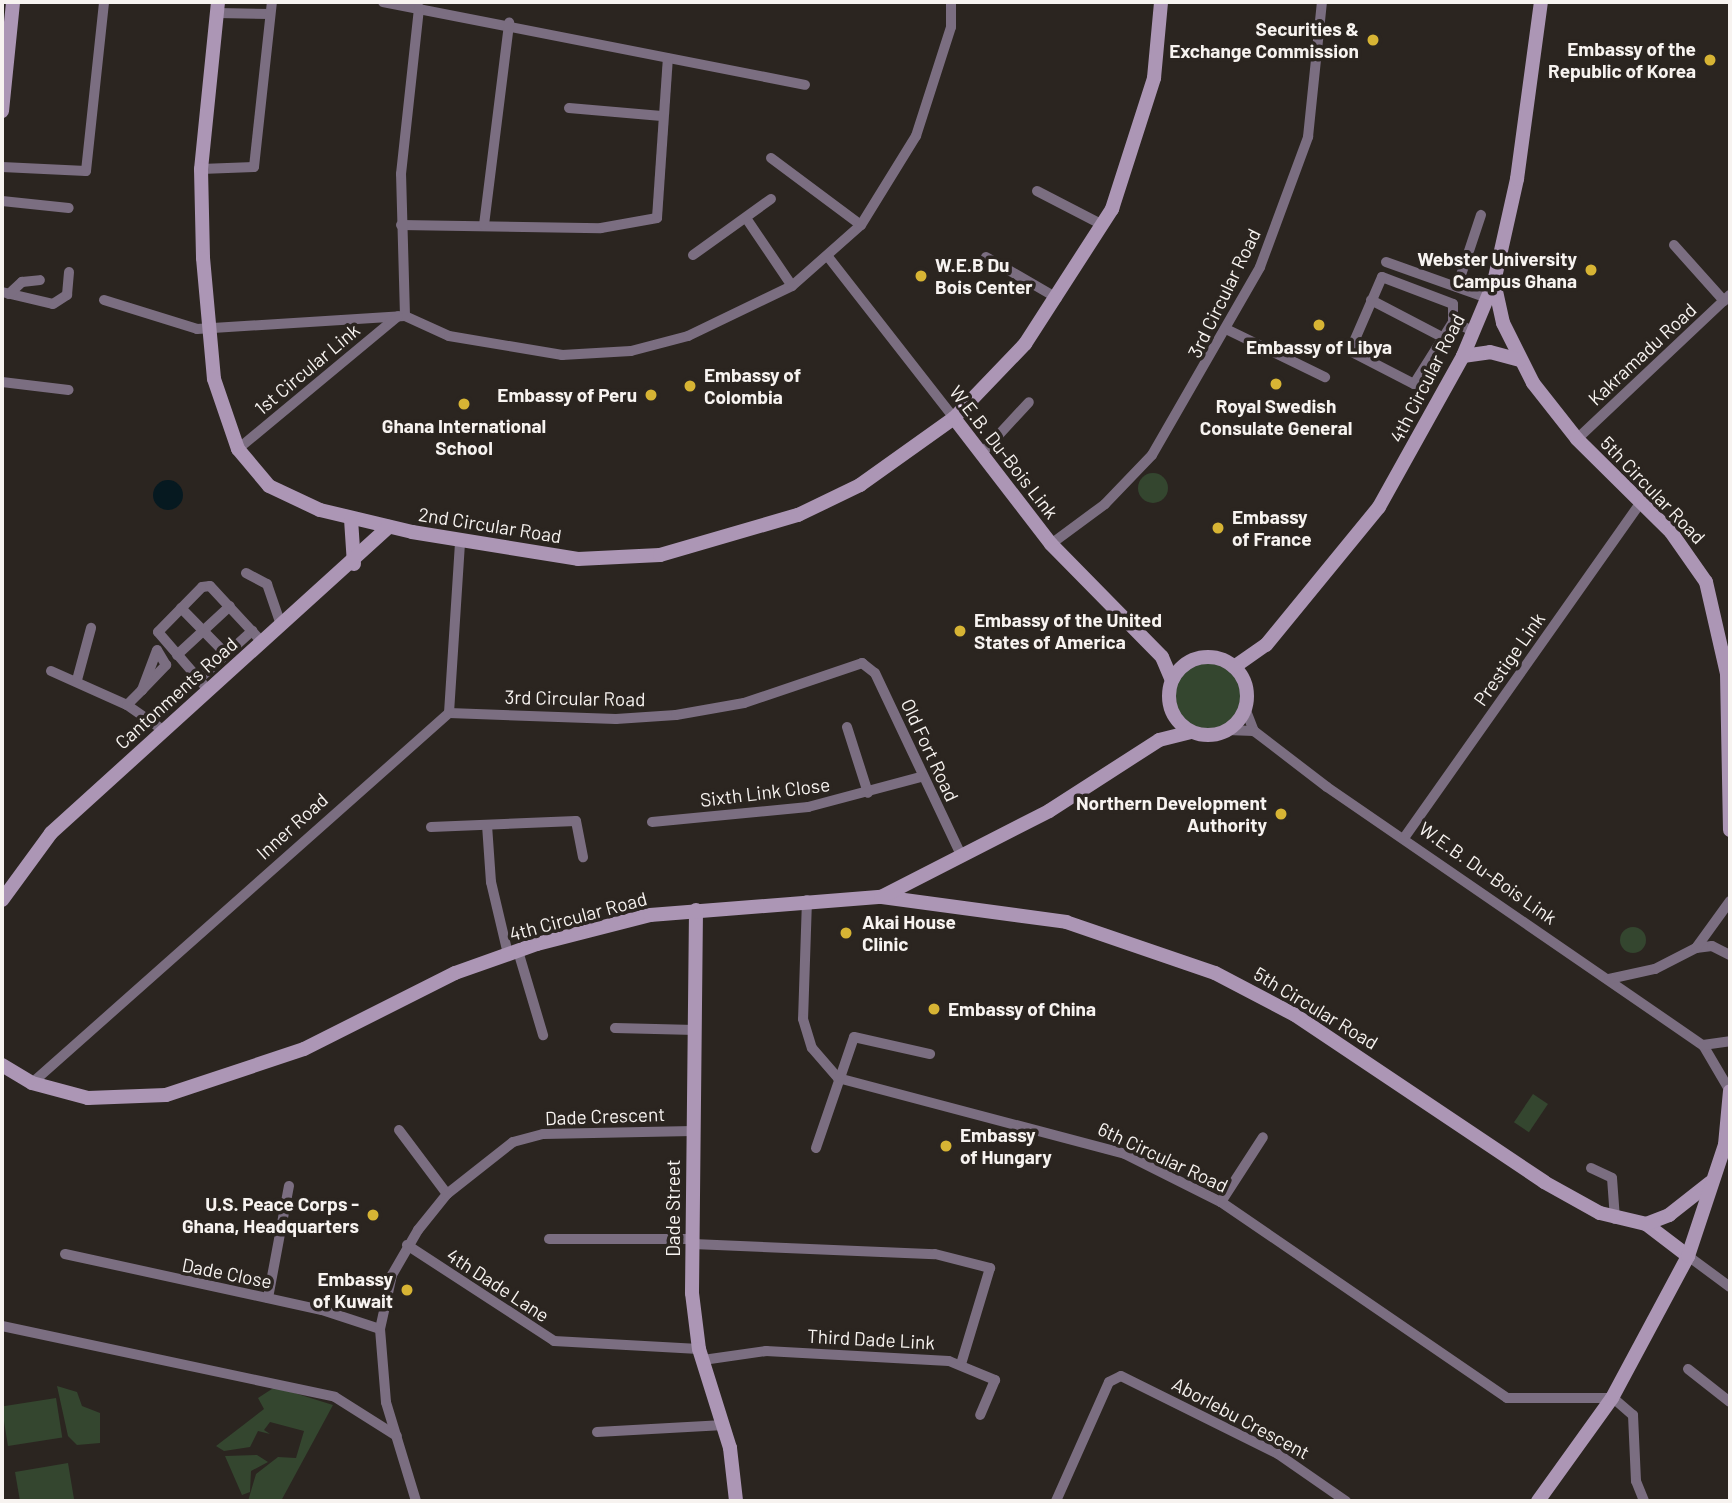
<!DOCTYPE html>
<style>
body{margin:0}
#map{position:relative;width:1732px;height:1503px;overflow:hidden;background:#2b2520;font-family:Barlow,sans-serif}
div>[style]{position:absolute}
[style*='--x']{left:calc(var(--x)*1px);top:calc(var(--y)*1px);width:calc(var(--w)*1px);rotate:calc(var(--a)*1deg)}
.green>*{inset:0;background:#34462f;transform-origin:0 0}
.round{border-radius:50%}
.water>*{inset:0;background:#061920}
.street>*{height:10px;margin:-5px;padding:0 5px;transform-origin:5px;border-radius:5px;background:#7b6e81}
.secondary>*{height:14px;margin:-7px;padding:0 7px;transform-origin:7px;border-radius:7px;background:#ac96b5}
.secondary>.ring{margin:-7px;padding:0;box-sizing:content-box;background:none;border:14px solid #ac96b5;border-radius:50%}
.dots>*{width:19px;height:19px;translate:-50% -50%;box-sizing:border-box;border:4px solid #2b2520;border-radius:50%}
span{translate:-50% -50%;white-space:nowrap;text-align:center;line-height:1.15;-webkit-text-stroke:7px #2b2520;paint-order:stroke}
.poi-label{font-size:19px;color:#f7f3f0;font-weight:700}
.right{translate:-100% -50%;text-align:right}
.left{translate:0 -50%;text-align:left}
.street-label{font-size:19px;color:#f7f3f0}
.frame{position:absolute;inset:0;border:4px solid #f7f3f0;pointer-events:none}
</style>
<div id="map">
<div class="green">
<i class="round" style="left:1138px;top:473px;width:30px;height:30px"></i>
<i class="round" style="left:1173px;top:659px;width:72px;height:72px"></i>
<i class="round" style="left:1620px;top:927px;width:26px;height:26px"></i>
<i style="left:1533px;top:1094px;width:18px;height:34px;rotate:34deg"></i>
<i style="clip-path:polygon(57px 1386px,77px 1392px,82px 1406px,100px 1413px,100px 1443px,77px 1445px,68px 1436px)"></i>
<i style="clip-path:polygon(275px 1387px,333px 1405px,281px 1501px,248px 1501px,256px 1474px,278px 1457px,296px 1458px,304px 1431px,270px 1422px,264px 1430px,270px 1434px,258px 1431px,250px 1447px,224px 1451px,216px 1446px,264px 1409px,258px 1398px)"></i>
<i style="left:56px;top:1398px;width:40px;height:55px;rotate:81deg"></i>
<i style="clip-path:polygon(257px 1455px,268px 1462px,251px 1471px,250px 1492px,242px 1495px,225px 1456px)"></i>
<i style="clip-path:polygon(68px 1463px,74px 1499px,20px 1501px,15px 1472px)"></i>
</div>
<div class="water">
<i class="round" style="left:153px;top:480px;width:30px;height:30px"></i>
</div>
<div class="street">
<i style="--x:383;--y:2;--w:430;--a:11.1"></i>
<i style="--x:217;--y:13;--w:53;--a:1.1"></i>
<i style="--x:569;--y:108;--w:93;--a:4.9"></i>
<i style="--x:771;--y:158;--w:112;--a:36.7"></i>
<i style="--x:2;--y:167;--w:84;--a:2.7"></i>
<i style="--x:86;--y:171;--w:170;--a:-83.9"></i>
<i style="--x:201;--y:169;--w:53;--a:-2.2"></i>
<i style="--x:254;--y:167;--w:166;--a:-83.8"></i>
<i style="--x:1037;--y:191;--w:74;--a:27.3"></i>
<i style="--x:2;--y:201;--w:67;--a:6"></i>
<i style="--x:746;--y:218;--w:82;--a:55.9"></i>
<i style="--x:401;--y:225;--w:200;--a:0.9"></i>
<i style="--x:601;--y:228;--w:57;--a:-10.1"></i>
<i style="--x:657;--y:218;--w:160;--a:-86.1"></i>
<i style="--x:484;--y:225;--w:204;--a:-82.9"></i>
<i style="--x:1674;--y:245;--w:75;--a:48.2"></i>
<i style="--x:693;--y:255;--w:96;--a:-35.7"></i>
<i style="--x:986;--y:257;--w:82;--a:30"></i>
<i style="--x:829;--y:258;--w:203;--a:52"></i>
<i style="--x:1386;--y:262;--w:107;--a:19.6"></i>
<i style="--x:1457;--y:287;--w:76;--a:-71.6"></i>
<i style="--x:2;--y:292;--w:52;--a:13.2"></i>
<i style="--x:53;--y:304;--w:17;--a:-33"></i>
<i style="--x:67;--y:295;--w:23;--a:-85"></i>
<i style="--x:9;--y:294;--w:18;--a:-43"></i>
<i style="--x:22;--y:282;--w:18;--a:-6"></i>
<i style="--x:104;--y:300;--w:97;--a:17.3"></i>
<i style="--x:197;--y:329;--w:208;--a:-3.6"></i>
<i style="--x:405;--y:316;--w:48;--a:24.4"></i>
<i style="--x:449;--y:336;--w:115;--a:9.5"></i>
<i style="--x:562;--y:355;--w:69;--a:-3.3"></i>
<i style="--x:631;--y:351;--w:59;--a:-14.7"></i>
<i style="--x:688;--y:336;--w:115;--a:-25.7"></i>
<i style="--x:792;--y:286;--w:92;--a:-41.5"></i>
<i style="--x:861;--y:225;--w:105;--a:-58.3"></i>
<i style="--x:916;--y:136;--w:114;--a:-72.2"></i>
<i style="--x:951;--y:27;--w:25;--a:-90"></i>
<i style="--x:1371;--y:300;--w:82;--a:27.5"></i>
<i style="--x:405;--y:316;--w:142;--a:-91.6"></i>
<i style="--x:401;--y:174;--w:167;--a:-83.8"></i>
<i style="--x:1453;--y:322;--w:18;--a:-90"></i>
<i style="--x:1453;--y:304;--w:76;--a:-159.2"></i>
<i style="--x:1382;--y:277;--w:81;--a:113.4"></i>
<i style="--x:1350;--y:351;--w:72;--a:27.3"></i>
<i style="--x:1414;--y:384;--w:73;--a:-57.8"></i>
<i style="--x:1453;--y:322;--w:22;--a:24"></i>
<i style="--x:1228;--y:330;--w:108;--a:25.9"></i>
<i style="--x:2;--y:382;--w:67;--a:6.8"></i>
<i style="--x:1577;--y:439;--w:210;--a:-43.3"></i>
<i style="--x:238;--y:449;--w:208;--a:-39.7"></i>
<i style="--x:982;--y:453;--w:69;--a:-47.3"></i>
<i style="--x:1051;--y:544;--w:67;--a:-36.5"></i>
<i style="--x:1105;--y:504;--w:68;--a:-46.2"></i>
<i style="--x:1152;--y:455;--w:217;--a:-60.1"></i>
<i style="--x:1260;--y:267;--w:139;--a:-69.7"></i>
<i style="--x:1308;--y:137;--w:136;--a:-84.1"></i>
<i style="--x:246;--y:573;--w:24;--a:28"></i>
<i style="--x:267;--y:584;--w:43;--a:71.1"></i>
<i style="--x:181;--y:608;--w:64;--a:45.6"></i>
<i style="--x:177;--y:655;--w:72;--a:-42.8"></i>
<i style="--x:51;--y:671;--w:83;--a:24.1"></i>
<i style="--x:127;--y:705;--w:44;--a:34.8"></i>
<i style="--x:199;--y:679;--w:72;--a:-42.2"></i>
<i style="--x:77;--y:680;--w:54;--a:-74.9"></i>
<i style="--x:209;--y:691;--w:78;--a:-130.8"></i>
<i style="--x:158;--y:632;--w:63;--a:-45.6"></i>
<i style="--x:202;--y:587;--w:8;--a:-7"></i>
<i style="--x:210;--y:586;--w:76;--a:47.1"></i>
<i style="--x:127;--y:705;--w:21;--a:-45"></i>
<i style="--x:142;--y:690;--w:35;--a:-46"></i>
<i style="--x:166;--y:665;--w:17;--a:-121"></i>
<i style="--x:157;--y:650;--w:43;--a:110.6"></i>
<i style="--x:1245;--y:708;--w:25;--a:69"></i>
<i style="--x:1254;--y:731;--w:92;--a:37.5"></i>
<i style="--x:1327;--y:787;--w:456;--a:34.5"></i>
<i style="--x:1703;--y:1045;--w:53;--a:59.6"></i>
<i style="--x:449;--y:713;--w:167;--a:2.1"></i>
<i style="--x:616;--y:719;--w:60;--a:-3.8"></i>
<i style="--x:676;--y:715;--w:69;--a:-10"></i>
<i style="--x:744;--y:703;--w:125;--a:-18.7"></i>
<i style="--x:862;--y:663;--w:16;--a:38"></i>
<i style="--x:875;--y:673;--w:201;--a:64.7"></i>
<i style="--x:847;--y:727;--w:69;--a:72.3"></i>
<i style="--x:1227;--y:730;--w:27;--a:2"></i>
<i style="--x:652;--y:822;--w:157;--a:-5.5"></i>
<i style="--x:808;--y:807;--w:117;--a:-14.9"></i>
<i style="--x:487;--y:825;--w:57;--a:86"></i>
<i style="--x:491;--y:882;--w:74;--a:76.7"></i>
<i style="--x:431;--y:827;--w:145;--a:-2.4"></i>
<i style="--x:576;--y:821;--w:37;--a:79"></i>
<i style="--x:1404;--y:838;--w:413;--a:-54.8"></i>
<i style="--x:807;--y:900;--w:119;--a:91.9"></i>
<i style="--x:803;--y:1019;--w:30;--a:73"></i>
<i style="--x:812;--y:1048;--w:40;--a:49"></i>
<i style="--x:838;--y:1078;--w:297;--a:14.8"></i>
<i style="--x:1125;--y:1154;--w:107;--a:26.6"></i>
<i style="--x:1221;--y:1202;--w:347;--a:34.4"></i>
<i style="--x:1507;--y:1398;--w:105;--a:0"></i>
<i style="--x:1696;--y:948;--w:16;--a:-7"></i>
<i style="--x:1712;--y:946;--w:20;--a:27"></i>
<i style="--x:518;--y:951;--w:88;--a:73.4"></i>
<i style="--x:1609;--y:979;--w:47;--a:-12.3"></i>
<i style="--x:1655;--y:969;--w:46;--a:-27.1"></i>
<i style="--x:1696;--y:948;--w:58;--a:-54.1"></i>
<i style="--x:615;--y:1028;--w:80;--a:1.4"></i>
<i style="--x:1703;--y:1045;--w:27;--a:-8"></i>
<i style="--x:32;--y:1083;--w:557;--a:-41.58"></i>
<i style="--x:449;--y:713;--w:172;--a:-86.3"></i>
<i style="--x:399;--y:1130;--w:80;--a:53.1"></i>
<i style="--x:816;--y:1148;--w:117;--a:-71.1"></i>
<i style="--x:854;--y:1037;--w:78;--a:12.6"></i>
<i style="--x:1591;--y:1168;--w:23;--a:25"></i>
<i style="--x:1612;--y:1178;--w:41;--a:85.8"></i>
<i style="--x:1221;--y:1202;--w:77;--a:-57.1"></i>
<i style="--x:549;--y:1239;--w:144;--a:0"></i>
<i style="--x:693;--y:1244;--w:242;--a:2.4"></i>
<i style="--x:935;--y:1254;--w:57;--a:14.3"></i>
<i style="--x:990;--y:1268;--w:100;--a:106.8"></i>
<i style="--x:407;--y:1245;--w:176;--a:33.1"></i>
<i style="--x:554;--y:1341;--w:145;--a:3.2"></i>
<i style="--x:65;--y:1254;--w:263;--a:12.3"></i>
<i style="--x:322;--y:1310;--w:61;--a:18.1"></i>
<i style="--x:1688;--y:1256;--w:52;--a:36.4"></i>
<i style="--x:268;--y:1298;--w:114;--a:-79.4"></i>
<i style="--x:2;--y:1326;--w:340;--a:12"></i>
<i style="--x:335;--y:1397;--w:73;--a:32.2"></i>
<i style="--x:703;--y:1360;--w:64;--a:-8.1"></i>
<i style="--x:766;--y:1351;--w:183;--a:3.1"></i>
<i style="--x:949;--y:1361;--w:50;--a:22.4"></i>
<i style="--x:995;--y:1380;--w:38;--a:113"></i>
<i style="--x:1688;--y:1369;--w:53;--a:38.2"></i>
<i style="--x:1612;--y:1397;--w:28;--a:41"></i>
<i style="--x:1633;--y:1415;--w:66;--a:87.4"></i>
<i style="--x:1636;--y:1481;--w:22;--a:68"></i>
<i style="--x:597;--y:1432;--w:127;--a:-3.2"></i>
<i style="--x:416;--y:1501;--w:103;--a:-106.9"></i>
<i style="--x:386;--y:1402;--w:73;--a:-94.7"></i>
<i style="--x:380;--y:1329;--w:55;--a:-77.5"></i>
<i style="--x:392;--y:1275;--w:52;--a:-60"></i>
<i style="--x:418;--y:1230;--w:46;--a:-51.1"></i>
<i style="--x:447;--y:1194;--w:84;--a:-38.2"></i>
<i style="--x:513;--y:1142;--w:31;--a:-15"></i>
<i style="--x:543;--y:1134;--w:150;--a:-1.1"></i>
<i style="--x:1056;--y:1501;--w:130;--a:-66"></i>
<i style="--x:1109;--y:1382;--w:13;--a:-27"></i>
<i style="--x:1121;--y:1376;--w:175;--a:26.4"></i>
<i style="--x:1278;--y:1454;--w:83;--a:34.7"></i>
</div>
<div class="secondary">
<i style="--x:218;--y:2;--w:168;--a:95.8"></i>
<i style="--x:201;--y:169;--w:89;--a:88.7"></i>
<i style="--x:203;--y:258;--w:121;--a:84.8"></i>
<i style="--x:214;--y:379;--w:74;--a:71.1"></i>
<i style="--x:238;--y:449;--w:48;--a:50"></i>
<i style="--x:269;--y:486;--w:56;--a:25.2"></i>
<i style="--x:320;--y:510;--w:95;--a:13.4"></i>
<i style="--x:412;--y:532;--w:168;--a:9.2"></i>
<i style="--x:578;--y:559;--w:82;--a:-2.8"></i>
<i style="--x:660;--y:555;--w:144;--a:-16.2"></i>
<i style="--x:798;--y:515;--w:69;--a:-25.8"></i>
<i style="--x:860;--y:485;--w:115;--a:-35.5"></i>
<i style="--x:954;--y:418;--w:103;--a:-46.2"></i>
<i style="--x:1025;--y:344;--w:161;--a:-57.2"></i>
<i style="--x:1112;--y:209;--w:138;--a:-72.2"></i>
<i style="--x:1154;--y:78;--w:76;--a:-84.7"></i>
<i style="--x:2;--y:111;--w:110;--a:-84.2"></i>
<i style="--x:1494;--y:282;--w:42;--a:77.6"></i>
<i style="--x:1503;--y:323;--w:67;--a:63.4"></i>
<i style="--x:1533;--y:383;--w:71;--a:51.8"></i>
<i style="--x:1577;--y:439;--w:132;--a:44.7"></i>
<i style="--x:1671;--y:532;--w:61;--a:55"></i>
<i style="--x:1706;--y:582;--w:94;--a:77.1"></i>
<i style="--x:1727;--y:674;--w:156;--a:88.9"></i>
<i style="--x:1463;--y:356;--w:27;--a:-8"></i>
<i style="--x:1490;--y:352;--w:30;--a:15"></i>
<i style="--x:954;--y:418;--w:159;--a:52.4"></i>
<i style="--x:1051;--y:544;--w:158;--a:45.5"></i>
<i style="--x:1162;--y:657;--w:25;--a:67"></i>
<i style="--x:351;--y:519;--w:45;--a:86.2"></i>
<i class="ring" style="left:1169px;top:657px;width:64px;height:64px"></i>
<i style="--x:1234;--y:667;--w:39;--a:-35"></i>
<i style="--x:1266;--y:645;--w:178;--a:-50.7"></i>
<i style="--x:1379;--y:507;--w:173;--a:-60.9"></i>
<i style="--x:1463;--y:356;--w:80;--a:-67.3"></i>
<i style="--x:1494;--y:282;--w:106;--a:-77.4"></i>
<i style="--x:1517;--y:179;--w:179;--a:-82.3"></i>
<i style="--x:882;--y:897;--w:186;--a:7.7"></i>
<i style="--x:1066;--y:922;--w:157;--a:18.9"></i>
<i style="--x:1215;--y:973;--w:90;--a:27.7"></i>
<i style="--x:1295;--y:1015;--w:300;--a:33.8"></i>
<i style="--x:1544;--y:1182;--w:64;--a:29"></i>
<i style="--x:1600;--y:1213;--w:47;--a:13.4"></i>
<i style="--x:1646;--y:1224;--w:53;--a:37.3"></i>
<i style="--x:2;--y:900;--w:83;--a:-53.8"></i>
<i style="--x:51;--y:833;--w:456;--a:-42.2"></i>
<i style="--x:696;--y:910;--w:383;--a:90.6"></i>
<i style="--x:692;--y:1293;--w:56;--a:82.9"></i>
<i style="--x:699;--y:1349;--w:104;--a:72.6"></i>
<i style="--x:730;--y:1448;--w:53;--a:83.5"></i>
<i style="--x:2;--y:1065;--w:35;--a:31"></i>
<i style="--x:32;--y:1083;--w:58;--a:15"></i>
<i style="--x:88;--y:1098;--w:78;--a:-2.2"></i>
<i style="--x:166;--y:1095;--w:145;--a:-18.4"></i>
<i style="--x:304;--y:1049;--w:169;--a:-26.7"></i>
<i style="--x:455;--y:973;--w:87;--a:-19.5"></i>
<i style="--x:537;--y:944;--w:117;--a:-14.4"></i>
<i style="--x:650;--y:915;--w:232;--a:-4.5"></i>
<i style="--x:881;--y:897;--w:189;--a:-27.1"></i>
<i style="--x:1049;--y:811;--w:131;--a:-32.8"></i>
<i style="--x:1159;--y:740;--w:33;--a:-14"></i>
<i style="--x:1646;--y:1224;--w:25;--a:-21"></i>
<i style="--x:1669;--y:1215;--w:53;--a:-38.2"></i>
<i style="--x:1538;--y:1501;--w:127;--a:-54.3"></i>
<i style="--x:1612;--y:1398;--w:161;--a:-61.8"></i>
<i style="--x:1688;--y:1256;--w:117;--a:-71.6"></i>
<i style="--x:1725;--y:1145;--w:54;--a:-84.7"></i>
</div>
<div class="dots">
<i style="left:1373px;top:40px;background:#d7b434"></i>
<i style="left:1710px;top:60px;background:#d7b434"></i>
<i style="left:1591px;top:270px;background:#d7b434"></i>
<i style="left:921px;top:276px;background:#d7b434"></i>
<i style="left:1319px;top:325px;background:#d7b434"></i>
<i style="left:1276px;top:384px;background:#d7b434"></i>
<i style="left:690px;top:386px;background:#d7b434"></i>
<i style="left:651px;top:395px;background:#d7b434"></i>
<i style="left:464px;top:404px;background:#d7b434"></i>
<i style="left:1218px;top:528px;background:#d7b434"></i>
<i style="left:960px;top:631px;background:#d7b434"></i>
<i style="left:1281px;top:814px;background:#d7b434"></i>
<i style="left:846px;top:933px;background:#d7b434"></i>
<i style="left:934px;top:1009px;background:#d7b434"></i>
<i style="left:946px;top:1146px;background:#d7b434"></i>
<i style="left:373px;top:1215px;background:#d7b434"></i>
<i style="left:407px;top:1290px;background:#d7b434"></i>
</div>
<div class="poi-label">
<span class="right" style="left:1359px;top:40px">Securities &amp;<br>Exchange Commission</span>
<span class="right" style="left:1696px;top:60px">Embassy of the<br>Republic of Korea</span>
<span class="right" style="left:1577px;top:270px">Webster University<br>Campus Ghana</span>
<span class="left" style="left:935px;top:276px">W.E.B Du<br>Bois Center</span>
<span style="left:1319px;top:347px">Embassy of Libya</span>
<span class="left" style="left:704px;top:386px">Embassy of<br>Colombia</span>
<span class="right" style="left:637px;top:395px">Embassy of Peru</span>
<span style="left:1276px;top:417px">Royal Swedish<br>Consulate General</span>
<span style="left:464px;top:437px">Ghana International<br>School</span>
<span class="left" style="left:1232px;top:528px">Embassy<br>of France</span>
<span class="left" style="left:974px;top:631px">Embassy of the United<br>States of America</span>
<span class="right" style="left:1267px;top:814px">Northern Development<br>Authority</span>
<span class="left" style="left:862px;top:933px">Akai House<br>Clinic</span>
<span class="left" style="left:948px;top:1009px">Embassy of China</span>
<span class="left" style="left:960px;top:1146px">Embassy<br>of Hungary</span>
<span class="right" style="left:359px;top:1215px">U.S. Peace Corps -<br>Ghana, Headquarters</span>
<span class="right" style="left:393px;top:1290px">Embassy<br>of Kuwait</span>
</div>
<div class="street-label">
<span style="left:1224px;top:293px;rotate:-64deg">3rd Circular Road</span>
<span style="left:1642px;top:354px;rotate:-43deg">Kakramadu Road</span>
<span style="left:307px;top:369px;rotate:-40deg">1st Circular Link</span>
<span style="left:1427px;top:378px;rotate:-63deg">4th Circular Road</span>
<span style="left:1004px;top:452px;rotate:52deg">W.E.B. Du-Bois Link</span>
<span style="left:1653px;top:490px;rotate:46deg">5th Circular Road</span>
<span style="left:490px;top:525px;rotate:9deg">2nd Circular Road</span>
<span style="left:1509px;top:659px;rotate:-55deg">Prestige Link</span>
<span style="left:176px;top:693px;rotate:-42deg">Cantonments Road</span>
<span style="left:575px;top:698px;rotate:1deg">3rd Circular Road</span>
<span style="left:930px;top:750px;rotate:65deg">Old Fort Road</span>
<span style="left:765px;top:792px;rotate:-7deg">Sixth Link Close</span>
<span style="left:292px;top:826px;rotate:-42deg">Inner Road</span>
<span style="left:1488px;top:873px;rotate:35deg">W.E.B. Du-Bois Link</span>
<span style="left:578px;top:916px;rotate:-15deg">4th Circular Road</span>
<span style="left:1316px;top:1008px;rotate:31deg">5th Circular Road</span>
<span style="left:605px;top:1116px;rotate:-2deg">Dade Crescent</span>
<span style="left:1163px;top:1157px;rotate:25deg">6th Circular Road</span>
<span style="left:673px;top:1208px;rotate:-90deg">Dade Street</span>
<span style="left:227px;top:1273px;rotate:11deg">Dade Close</span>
<span style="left:498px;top:1285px;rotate:33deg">4th Dade Lane</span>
<span style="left:871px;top:1339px;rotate:3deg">Third Dade Link</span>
<span style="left:1241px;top:1418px;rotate:28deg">Aborlebu Crescent</span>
</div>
<div class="frame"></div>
</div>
